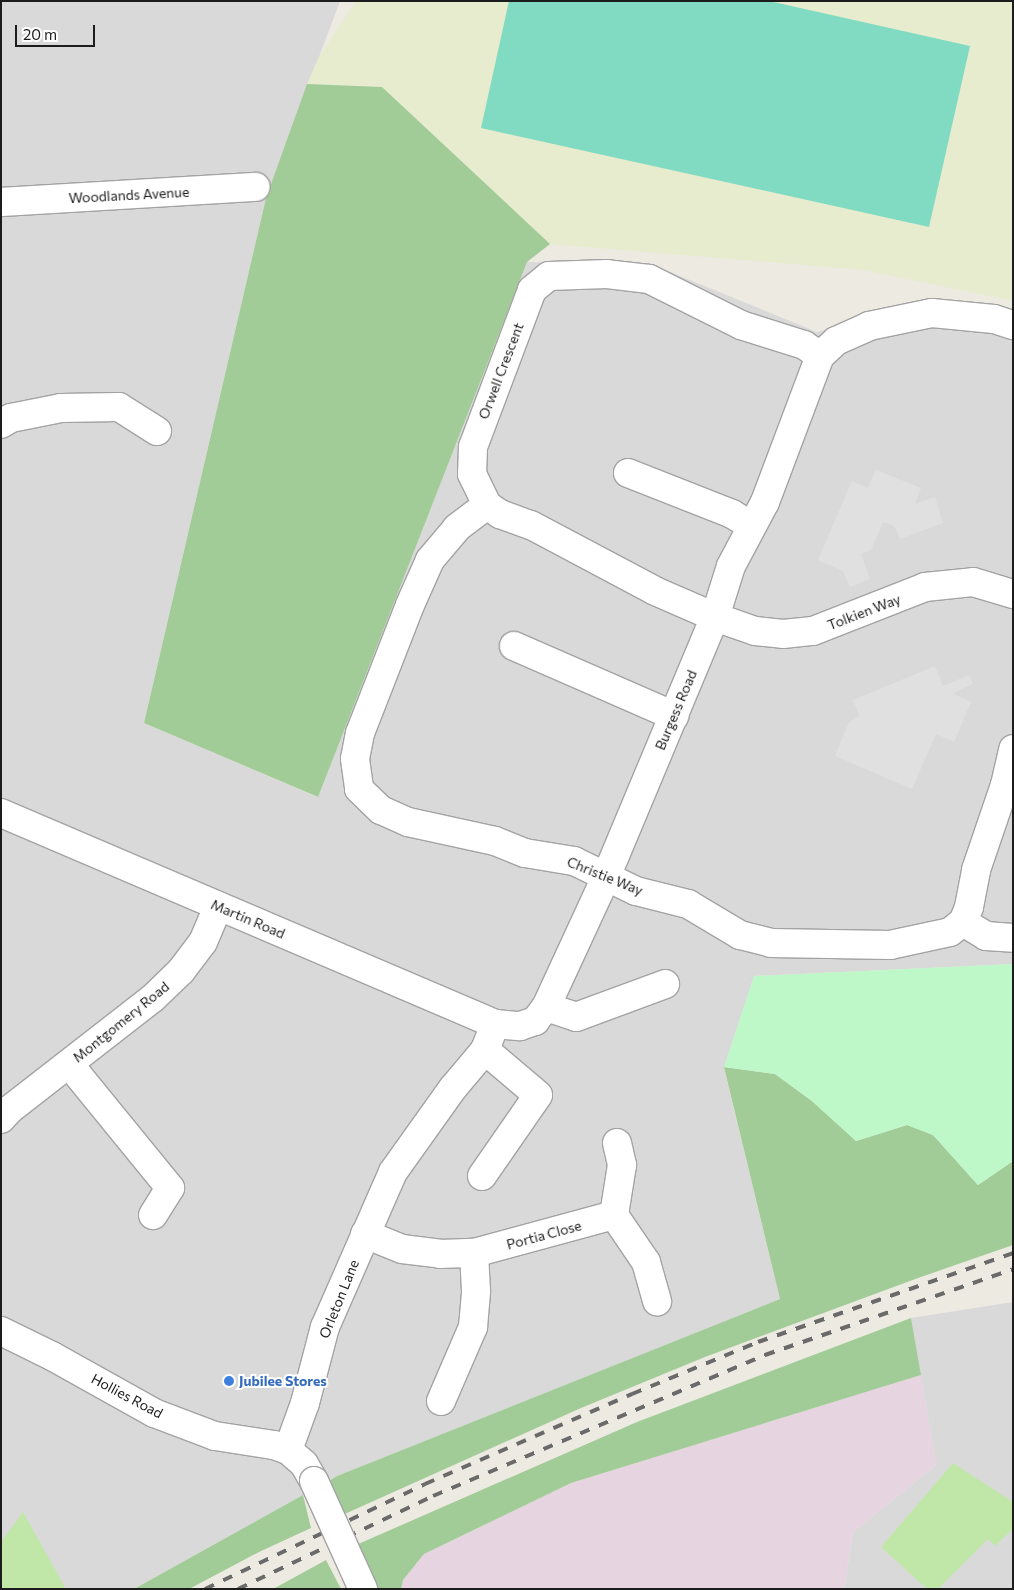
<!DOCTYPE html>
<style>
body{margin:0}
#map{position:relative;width:1014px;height:1590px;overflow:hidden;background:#edeae2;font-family:Commissioner,sans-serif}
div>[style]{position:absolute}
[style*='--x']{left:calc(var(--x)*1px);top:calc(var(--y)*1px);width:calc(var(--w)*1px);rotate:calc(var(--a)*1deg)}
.residential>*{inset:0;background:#dad9d9}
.industrial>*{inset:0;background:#e6d4e1}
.farmland>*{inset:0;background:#e6eccd}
.grass>*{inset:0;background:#c0e7a8}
.forest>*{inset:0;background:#a1cc97}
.park>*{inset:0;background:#bef8c9}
.pitch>*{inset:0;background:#80dbc2}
.parking>*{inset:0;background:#e0e0e0}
.roads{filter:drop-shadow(1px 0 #a3a3a3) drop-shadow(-1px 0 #a3a3a3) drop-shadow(0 1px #a3a3a3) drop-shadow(0 -1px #a3a3a3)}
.minor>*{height:28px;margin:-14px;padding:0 14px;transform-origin:14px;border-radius:14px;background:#fff}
.rail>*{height:4px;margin-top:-2px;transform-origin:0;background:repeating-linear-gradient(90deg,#6a6a6a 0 10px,transparent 0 20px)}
.bridges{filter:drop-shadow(1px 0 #a3a3a3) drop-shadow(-1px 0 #a3a3a3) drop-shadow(0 1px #a3a3a3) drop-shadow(0 -1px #a3a3a3)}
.minor-bridge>*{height:28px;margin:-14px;padding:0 14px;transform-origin:14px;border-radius:14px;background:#fff}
.dots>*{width:14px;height:14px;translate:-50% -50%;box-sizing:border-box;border:2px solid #fff;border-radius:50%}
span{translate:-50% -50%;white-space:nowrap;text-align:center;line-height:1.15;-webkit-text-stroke:4px #fff;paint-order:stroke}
.street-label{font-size:14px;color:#1c1c1c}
.shop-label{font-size:14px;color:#366cbe;font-weight:700}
.left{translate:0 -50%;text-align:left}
.frame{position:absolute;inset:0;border:2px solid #1c1c1c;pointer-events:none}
.scale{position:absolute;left:15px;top:25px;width:80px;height:22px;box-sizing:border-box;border:2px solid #1c1c1c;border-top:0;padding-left:6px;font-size:15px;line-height:18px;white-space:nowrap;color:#1c1c1c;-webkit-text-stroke:4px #fff;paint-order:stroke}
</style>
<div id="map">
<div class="residential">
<i style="clip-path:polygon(1px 1px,340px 1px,266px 198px,144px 723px,317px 797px,527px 262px,653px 265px,817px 332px,927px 299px,1013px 315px,1013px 964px,754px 976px,724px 1068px,780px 1299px,337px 1476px,134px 1589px,1px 1589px)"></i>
<i style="clip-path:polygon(1013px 1302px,1013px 1589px,844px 1589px,853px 1532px,936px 1465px,911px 1318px)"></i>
</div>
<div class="industrial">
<i style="clip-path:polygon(921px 1375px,936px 1465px,853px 1532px,844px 1589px,401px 1589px,403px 1580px,424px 1554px,571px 1483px)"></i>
</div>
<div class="farmland">
<i style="clip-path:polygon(356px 1px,1013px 1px,1013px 301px,863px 270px,550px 244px,382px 87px,307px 84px,318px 59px)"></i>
</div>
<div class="grass">
<i style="clip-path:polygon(953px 1463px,1013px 1502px,1013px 1529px,995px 1546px,988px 1539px,938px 1589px,927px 1589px,881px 1547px)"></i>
<i style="clip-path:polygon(23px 1512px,66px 1589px,1px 1589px,1px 1542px)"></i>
</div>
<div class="forest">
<i style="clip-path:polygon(307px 84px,382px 87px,550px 244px,527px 262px,318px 797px,144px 723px,266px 198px)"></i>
<i style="clip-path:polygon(724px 1067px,775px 1074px,812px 1101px,856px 1141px,907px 1125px,933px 1135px,978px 1185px,1013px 1161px,1013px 1245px,918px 1278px,705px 1357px,581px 1408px,338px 1517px,322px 1485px,337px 1476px,780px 1299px)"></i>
<i style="clip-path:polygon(911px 1318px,921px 1375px,571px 1483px,424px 1554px,403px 1580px,401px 1589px,372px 1589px,356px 1545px,637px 1422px)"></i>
<i style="clip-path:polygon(303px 1495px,311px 1528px,259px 1552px,189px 1589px,134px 1589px)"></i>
<i style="clip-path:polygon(326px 1560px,341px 1589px,273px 1589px)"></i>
</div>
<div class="park">
<i style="clip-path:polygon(1013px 964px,1013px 1161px,978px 1185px,933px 1135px,907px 1125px,856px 1141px,812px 1101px,775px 1074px,724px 1067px,754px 976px)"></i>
</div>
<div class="pitch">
<i style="clip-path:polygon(509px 1px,769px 1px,970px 46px,929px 227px,481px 128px)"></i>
</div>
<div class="parking">
<i style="clip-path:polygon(876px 470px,921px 488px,915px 504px,935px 497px,943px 523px,900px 539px,894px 526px,883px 522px,871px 550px,861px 554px,870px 579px,850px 587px,843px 571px,818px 560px,852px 481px,868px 488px)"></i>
<i style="clip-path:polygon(935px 666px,943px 686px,969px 675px,973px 684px,957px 691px,954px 694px,971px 702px,954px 742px,936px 734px,912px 789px,835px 756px,849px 722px,860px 716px,853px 700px)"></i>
</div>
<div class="roads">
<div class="minor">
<i style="--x:1;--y:202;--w:255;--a:-3.4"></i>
<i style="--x:820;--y:356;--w:19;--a:-145"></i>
<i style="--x:804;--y:345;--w:66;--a:-162.4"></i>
<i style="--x:741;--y:325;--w:103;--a:-153.4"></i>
<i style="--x:649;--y:279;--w:42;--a:-173.2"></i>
<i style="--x:607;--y:274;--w:58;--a:178"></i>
<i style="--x:549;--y:276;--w:22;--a:141"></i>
<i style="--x:532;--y:290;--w:168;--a:110.6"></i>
<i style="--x:473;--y:447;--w:27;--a:92"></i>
<i style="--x:472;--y:474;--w:34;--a:64"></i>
<i style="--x:487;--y:505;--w:16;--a:35"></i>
<i style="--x:500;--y:514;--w:33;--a:20"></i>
<i style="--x:531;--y:525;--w:140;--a:28"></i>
<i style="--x:655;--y:591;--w:65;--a:23.4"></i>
<i style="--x:715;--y:617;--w:42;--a:19.3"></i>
<i style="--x:755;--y:631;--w:28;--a:6"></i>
<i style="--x:783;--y:634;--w:30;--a:-6"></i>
<i style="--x:813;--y:631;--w:120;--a:-21.4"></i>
<i style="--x:925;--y:587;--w:48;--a:-5.9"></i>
<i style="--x:973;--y:582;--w:42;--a:16.7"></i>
<i style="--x:1;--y:424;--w:12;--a:-31"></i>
<i style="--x:11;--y:418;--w:51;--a:-11.3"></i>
<i style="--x:61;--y:408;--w:58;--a:-1"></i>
<i style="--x:119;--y:407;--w:45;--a:32.3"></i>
<i style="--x:628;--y:473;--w:112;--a:21.5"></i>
<i style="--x:732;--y:514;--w:23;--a:31"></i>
<i style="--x:487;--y:505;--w:38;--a:143"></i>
<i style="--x:457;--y:528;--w:42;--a:130.2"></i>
<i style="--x:430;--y:560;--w:49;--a:114"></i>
<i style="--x:410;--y:605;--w:137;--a:111.3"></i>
<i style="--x:360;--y:733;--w:26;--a:101"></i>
<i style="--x:355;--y:759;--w:30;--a:82"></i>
<i style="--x:359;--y:789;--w:30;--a:44"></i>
<i style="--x:381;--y:810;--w:30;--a:24"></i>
<i style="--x:408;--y:822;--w:89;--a:12.3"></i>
<i style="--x:495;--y:841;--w:32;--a:22"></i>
<i style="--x:525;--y:853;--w:50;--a:9.3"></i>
<i style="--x:574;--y:861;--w:69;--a:25.8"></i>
<i style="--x:636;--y:891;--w:54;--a:14"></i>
<i style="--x:688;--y:904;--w:61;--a:30.8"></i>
<i style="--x:740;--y:935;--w:32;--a:14"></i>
<i style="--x:771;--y:943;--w:119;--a:1"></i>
<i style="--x:890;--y:945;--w:61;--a:-12.2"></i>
<i style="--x:950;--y:932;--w:16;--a:-38"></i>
<i style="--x:963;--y:922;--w:16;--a:-68"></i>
<i style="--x:969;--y:907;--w:38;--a:-79"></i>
<i style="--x:976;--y:870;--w:90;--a:-71.2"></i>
<i style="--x:1005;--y:785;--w:37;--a:-77"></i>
<i style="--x:514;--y:646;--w:175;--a:23.6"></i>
<i style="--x:1;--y:813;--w:537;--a:23.13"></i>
<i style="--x:495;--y:1024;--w:25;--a:5"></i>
<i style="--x:520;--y:1026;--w:16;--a:-18"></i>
<i style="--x:535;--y:1021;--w:18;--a:-52"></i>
<i style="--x:546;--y:1007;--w:143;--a:-65.2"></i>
<i style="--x:606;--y:877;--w:282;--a:-67.3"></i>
<i style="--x:715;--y:617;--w:53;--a:-72.6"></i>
<i style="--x:731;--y:566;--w:72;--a:-62"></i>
<i style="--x:765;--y:502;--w:156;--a:-69.4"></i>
<i style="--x:820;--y:356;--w:22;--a:-43"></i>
<i style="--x:836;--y:341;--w:36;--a:-24"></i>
<i style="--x:869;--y:326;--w:64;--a:-11.7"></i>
<i style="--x:932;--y:313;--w:62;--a:5.5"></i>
<i style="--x:994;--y:319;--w:20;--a:18"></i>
<i style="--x:963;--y:922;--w:27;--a:31"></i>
<i style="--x:986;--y:936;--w:27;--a:4"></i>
<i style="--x:546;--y:1007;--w:32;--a:18"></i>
<i style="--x:576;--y:1017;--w:95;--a:-20.3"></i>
<i style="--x:69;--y:1064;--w:160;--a:50.8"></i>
<i style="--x:170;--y:1188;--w:32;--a:122"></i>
<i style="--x:1;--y:1119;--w:12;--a:-48"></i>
<i style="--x:9;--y:1110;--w:182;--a:-37.9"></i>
<i style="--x:153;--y:998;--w:39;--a:-44"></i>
<i style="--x:181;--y:971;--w:36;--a:-53"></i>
<i style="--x:203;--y:942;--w:39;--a:-67"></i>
<i style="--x:617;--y:1143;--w:23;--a:77"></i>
<i style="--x:622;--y:1165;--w:51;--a:99.1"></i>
<i style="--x:614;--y:1215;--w:57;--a:55.8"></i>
<i style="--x:646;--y:1262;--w:41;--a:74.2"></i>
<i style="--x:482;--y:1176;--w:98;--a:-55.3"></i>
<i style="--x:538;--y:1095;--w:70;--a:-139.7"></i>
<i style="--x:365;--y:1234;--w:40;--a:22"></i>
<i style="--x:402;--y:1249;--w:38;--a:7"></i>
<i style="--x:440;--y:1254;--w:34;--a:-2"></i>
<i style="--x:474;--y:1253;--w:145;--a:-15.2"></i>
<i style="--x:1;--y:1331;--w:57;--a:26.1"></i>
<i style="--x:52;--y:1356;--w:117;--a:29.2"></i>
<i style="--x:154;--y:1413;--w:65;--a:20.7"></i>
<i style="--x:215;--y:1436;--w:60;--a:8.7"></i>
<i style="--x:274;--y:1445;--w:15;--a:20"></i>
<i style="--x:288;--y:1450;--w:21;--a:41"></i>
<i style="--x:304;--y:1464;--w:20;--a:60"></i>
<i style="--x:441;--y:1401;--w:81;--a:-66.6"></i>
<i style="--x:473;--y:1327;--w:36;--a:-85"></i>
<i style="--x:476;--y:1291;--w:38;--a:-93"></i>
<i style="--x:288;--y:1450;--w:50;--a:-70.1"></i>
<i style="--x:305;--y:1403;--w:79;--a:-75.3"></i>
<i style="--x:325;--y:1327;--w:169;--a:-66.3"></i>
<i style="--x:393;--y:1172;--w:103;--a:-54.5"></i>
<i style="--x:453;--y:1088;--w:50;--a:-49.9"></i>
<i style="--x:485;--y:1050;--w:28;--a:-69"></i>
</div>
</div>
<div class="rail">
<i style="--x:205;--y:1589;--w:244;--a:-25.5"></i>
<i style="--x:425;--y:1484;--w:226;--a:-23.5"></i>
<i style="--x:632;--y:1394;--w:136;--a:-22.4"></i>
<i style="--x:758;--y:1342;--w:270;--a:-19.2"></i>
<i style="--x:238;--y:1589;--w:216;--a:-25.5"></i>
<i style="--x:433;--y:1496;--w:361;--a:-23"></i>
<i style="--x:765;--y:1355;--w:262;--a:-19.1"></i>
</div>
<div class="bridges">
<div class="minor-bridge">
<i style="--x:314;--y:1481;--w:119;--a:65.6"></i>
</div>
</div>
<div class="dots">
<i style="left:229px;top:1381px;background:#3f7fe0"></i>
</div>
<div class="street-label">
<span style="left:129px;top:195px;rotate:-3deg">Woodlands Avenue</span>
<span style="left:501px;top:371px;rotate:-69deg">Orwell Crescent</span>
<span style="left:864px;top:612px;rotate:-21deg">Tolkien Way</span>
<span style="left:676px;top:710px;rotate:-67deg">Burgess Road</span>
<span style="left:605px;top:876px;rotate:22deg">Christie Way</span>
<span style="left:248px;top:919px;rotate:23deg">Martin Road</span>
<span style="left:121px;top:1022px;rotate:-39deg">Montgomery Road</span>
<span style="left:544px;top:1235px;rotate:-15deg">Portia Close</span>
<span style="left:339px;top:1299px;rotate:-68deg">Orleton Lane</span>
<span style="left:127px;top:1396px;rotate:28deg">Hollies Road</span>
</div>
<div class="shop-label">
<span class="left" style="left:239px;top:1381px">Jubilee Stores</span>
</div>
<div class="frame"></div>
<div class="scale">20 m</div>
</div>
